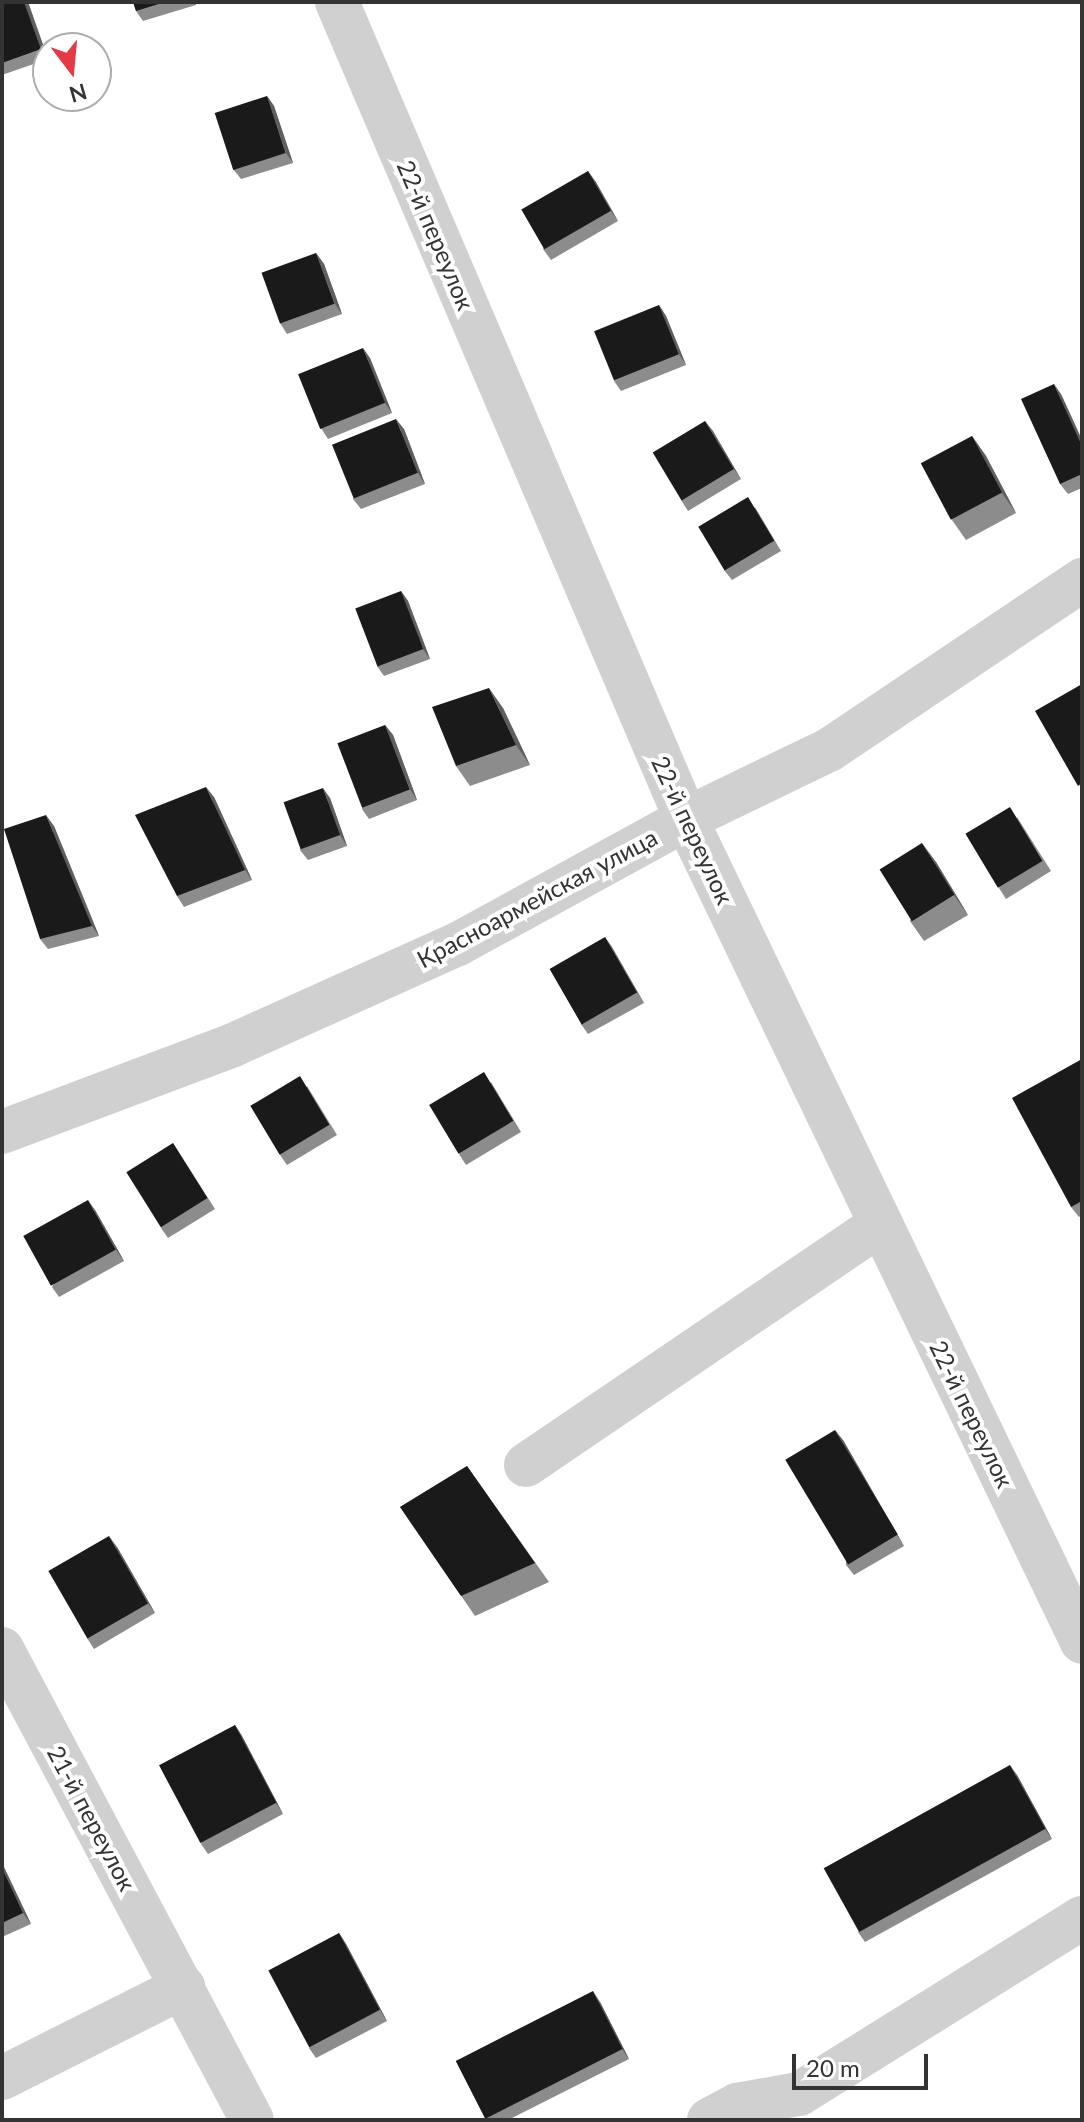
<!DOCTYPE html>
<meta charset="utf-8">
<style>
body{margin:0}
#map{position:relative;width:1084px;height:2122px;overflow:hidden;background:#fff;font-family:Lato,sans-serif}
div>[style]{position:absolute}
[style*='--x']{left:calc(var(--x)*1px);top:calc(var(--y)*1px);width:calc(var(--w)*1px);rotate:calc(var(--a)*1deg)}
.minor>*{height:44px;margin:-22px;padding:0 22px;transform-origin:22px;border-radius:22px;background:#d0d0d0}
.wall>*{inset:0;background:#8c8c8c}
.shaded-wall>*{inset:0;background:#5f5f5f}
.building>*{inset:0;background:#1a1a1a;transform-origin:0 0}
span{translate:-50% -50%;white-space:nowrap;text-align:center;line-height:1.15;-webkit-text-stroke:8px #fff;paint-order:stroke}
.street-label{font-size:24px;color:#333}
.frame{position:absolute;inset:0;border:4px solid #333;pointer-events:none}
.north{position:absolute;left:32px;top:32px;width:80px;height:80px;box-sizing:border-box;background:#fff;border:2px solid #adadad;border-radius:50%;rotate:164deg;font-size:22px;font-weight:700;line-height:32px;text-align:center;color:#333}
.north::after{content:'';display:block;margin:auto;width:28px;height:36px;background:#e63946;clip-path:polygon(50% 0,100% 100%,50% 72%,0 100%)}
.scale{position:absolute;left:792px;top:2054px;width:136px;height:36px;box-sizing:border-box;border:4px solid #333;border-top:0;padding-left:10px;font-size:24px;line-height:28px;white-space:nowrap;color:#333;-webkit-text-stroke:6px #fff;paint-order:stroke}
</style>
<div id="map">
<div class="minor">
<i style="--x:337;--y:2;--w:888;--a:66.87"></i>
<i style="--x:686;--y:819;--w:913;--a:64.3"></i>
<i style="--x:2;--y:1132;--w:247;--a:-20.6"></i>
<i style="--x:233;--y:1045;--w:247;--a:-24.2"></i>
<i style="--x:458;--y:944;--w:260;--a:-28.7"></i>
<i style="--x:686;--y:819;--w:159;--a:-25.8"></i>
<i style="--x:829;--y:750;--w:305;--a:-33.9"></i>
<i style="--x:526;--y:1465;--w:429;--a:-34.2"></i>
<i style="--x:2;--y:1649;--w:533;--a:62.04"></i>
<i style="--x:2;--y:2078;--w:203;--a:-26.7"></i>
<i style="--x:709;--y:2120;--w:32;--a:-28"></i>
<i style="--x:737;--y:2105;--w:63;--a:-10.1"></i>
<i style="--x:799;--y:2094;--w:333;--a:-31.9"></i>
</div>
<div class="wall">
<i style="clip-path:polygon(2px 2px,28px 2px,48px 59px,2px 75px)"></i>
<i style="clip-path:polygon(133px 2px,196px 2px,196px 5px,143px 21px,136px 11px)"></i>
<i style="clip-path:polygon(267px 96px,274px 106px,293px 163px,241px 179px,233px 169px)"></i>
<i style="clip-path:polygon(588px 171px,618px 221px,551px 260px,543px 249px)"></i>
<i style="clip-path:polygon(316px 253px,324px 264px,342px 314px,287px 334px,280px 323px)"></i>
<i style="clip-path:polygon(659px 305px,666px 316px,686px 365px,621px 391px,614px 381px)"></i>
<i style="clip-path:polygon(370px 358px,392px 413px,328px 439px,321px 428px)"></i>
<i style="clip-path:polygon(1061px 394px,1082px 440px,1082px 488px,1068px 494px,1060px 484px)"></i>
<i style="clip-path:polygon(705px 421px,741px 479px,688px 511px,681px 500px)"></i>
<i style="clip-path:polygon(404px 429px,425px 484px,361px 509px,353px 499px)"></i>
<i style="clip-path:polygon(972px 436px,986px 456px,1016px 513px,966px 540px,952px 520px)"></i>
<i style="clip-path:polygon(755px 507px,781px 551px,732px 580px,724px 570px)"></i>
<i style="clip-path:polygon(401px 591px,408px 601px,430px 659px,384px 676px,377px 666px)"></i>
<i style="clip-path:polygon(503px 708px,530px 765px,470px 786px,456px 766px)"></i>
<i style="clip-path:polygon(385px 725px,393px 735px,417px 800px,369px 819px,362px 809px)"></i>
<i style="clip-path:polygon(214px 797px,252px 880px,184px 907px,177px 896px)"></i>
<i style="clip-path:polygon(330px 798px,347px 846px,308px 860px,300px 850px)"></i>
<i style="clip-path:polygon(1017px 817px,1051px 871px,1006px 899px,999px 888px)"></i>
<i style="clip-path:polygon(54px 826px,99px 936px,48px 949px,40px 939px)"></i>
<i style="clip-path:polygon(936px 862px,968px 915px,924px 941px,910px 921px)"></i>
<i style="clip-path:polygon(605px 937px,644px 1003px,588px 1034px,581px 1024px)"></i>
<i style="clip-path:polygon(1082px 1059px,1082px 1215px,1079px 1217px,1071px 1207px)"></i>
<i style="clip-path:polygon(491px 1082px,521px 1132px,466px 1165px,459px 1154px)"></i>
<i style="clip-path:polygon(307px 1086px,337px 1135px,287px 1165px,280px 1155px)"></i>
<i style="clip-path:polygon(173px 1143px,215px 1209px,168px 1238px,161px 1228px)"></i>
<i style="clip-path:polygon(95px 1210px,124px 1261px,59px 1297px,52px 1287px)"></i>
<i style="clip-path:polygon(843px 1440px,904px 1546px,854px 1575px,846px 1565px)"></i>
<i style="clip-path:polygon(467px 1466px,549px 1582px,475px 1616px,400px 1507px)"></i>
<i style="clip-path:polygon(117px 1547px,155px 1613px,94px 1649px,87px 1638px)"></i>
<i style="clip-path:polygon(235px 1725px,242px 1736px,283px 1814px,208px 1854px,201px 1844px)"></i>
<i style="clip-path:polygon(1017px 1775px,1052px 1839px,865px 1942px,858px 1932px)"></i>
<i style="clip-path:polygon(2px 1863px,31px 1924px,2px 1937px)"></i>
<i style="clip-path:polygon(339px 1933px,346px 1944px,387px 2021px,316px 2058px,309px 2048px)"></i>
<i style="clip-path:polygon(600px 2002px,629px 2059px,508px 2120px,486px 2120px,456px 2061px)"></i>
</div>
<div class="shaded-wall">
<i style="clip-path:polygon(24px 2px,28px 2px,48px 59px,41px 49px)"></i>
<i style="clip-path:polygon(267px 96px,274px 106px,293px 163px,286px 153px)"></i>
<i style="clip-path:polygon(588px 171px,596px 182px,618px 221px,611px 211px)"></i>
<i style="clip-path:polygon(316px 253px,324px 264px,342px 314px,335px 304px)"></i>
<i style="clip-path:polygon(659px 305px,666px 316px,686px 365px,679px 354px)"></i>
<i style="clip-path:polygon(363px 348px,370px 358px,392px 413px,385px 403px)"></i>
<i style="clip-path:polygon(1054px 384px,1061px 394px,1082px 440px,1082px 446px)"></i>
<i style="clip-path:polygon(396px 419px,404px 429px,425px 484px,418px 473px)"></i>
<i style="clip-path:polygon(705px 421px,713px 431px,741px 479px,734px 469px)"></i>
<i style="clip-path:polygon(972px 436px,986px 456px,1016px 513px,1002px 493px)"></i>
<i style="clip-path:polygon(401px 591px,408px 601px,430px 659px,423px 649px)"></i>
<i style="clip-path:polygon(489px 688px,503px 708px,530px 765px,516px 745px)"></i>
<i style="clip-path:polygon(385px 725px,393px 735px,417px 800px,410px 789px)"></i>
<i style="clip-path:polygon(206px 787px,214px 797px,252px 880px,245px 870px)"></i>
<i style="clip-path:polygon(323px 788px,330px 798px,347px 846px,340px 835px)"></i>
<i style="clip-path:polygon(46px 815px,54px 826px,99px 936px,92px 926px)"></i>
<i style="clip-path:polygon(922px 843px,936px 862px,968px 915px,954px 895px)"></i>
<i style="clip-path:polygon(605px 937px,612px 947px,644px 1003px,637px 992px)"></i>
<i style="clip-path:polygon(88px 1200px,95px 1210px,124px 1261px,116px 1250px)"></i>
<i style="clip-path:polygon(835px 1430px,843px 1440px,904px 1546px,897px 1535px)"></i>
<i style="clip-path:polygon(109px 1536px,117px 1547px,155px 1613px,148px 1603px)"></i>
<i style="clip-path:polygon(235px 1725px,242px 1736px,283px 1814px,276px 1803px)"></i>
<i style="clip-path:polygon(1010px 1765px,1017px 1775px,1052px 1839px,1045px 1829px)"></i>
<i style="clip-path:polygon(2px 1863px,31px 1924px,23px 1913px,2px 1868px)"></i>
<i style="clip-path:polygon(339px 1933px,346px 1944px,387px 2021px,380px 2010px)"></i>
<i style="clip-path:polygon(593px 1991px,600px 2002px,629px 2059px,622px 2049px)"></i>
</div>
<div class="building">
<i style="clip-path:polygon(2px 2px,24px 2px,41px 49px,2px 63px)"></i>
<i style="clip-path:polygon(133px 2px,165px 2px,136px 11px)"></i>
<i style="left:267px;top:96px;width:60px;height:55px;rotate:72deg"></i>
<i style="left:588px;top:171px;width:46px;height:77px;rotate:60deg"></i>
<i style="left:316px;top:253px;width:54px;height:58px;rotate:70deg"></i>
<i style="left:659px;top:305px;width:53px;height:70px;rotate:68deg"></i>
<i style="left:363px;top:348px;width:59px;height:70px;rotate:68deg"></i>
<i style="clip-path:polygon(1054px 384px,1082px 446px,1082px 474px,1060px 484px,1021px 399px)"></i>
<i style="left:396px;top:419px;width:58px;height:69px;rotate:68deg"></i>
<i style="left:705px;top:421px;width:56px;height:61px;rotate:59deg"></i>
<i style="left:972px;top:436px;width:64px;height:58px;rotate:62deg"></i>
<i style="left:748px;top:497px;width:51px;height:58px;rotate:59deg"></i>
<i style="left:401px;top:591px;width:62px;height:49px;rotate:69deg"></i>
<i style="clip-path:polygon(1082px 684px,1082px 783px,1078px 786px,1035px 711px)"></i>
<i style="clip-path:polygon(489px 688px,516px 745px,456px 766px,432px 707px)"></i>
<i style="left:385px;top:725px;width:69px;height:51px;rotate:69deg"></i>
<i style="clip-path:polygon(206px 787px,245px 870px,177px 896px,135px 815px)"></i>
<i style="left:323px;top:788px;width:50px;height:42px;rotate:70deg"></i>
<i style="left:1010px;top:807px;width:63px;height:52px;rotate:59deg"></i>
<i style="clip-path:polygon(46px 815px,92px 926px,40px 939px,4px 829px)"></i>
<i style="left:922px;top:843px;width:61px;height:50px;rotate:58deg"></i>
<i style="left:605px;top:937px;width:64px;height:64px;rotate:60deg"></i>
<i style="clip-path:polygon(1082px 1059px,1082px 1201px,1071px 1207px,1012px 1098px)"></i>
<i style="left:484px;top:1072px;width:57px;height:64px;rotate:59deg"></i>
<i style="left:300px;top:1076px;width:57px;height:58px;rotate:59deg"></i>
<i style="left:173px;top:1143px;width:65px;height:55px;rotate:58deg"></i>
<i style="left:88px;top:1200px;width:57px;height:74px;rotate:61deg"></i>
<i style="left:835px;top:1430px;width:122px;height:58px;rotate:59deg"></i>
<i style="clip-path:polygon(467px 1466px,535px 1563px,461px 1596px,400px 1507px)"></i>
<i style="left:109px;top:1536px;width:78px;height:70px;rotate:60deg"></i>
<i style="left:235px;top:1725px;width:88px;height:86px;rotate:62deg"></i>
<i style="left:1010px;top:1765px;width:73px;height:213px;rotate:61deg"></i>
<i style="clip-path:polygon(2px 1868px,23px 1913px,2px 1923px)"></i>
<i style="left:339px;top:1933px;width:87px;height:80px;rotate:62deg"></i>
<i style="left:593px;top:1991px;width:65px;height:154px;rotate:63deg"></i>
</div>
<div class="street-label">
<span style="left:436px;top:235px;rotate:67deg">22-й переулок</span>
<span style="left:693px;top:830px;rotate:65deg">22-й переулок</span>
<span style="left:537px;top:898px;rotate:-28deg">Красноармейская улица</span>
<span style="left:972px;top:1414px;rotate:64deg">22-й переулок</span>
<span style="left:92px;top:1818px;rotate:62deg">21-й переулок</span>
</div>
<div class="frame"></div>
<div class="north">N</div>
<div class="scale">20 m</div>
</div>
